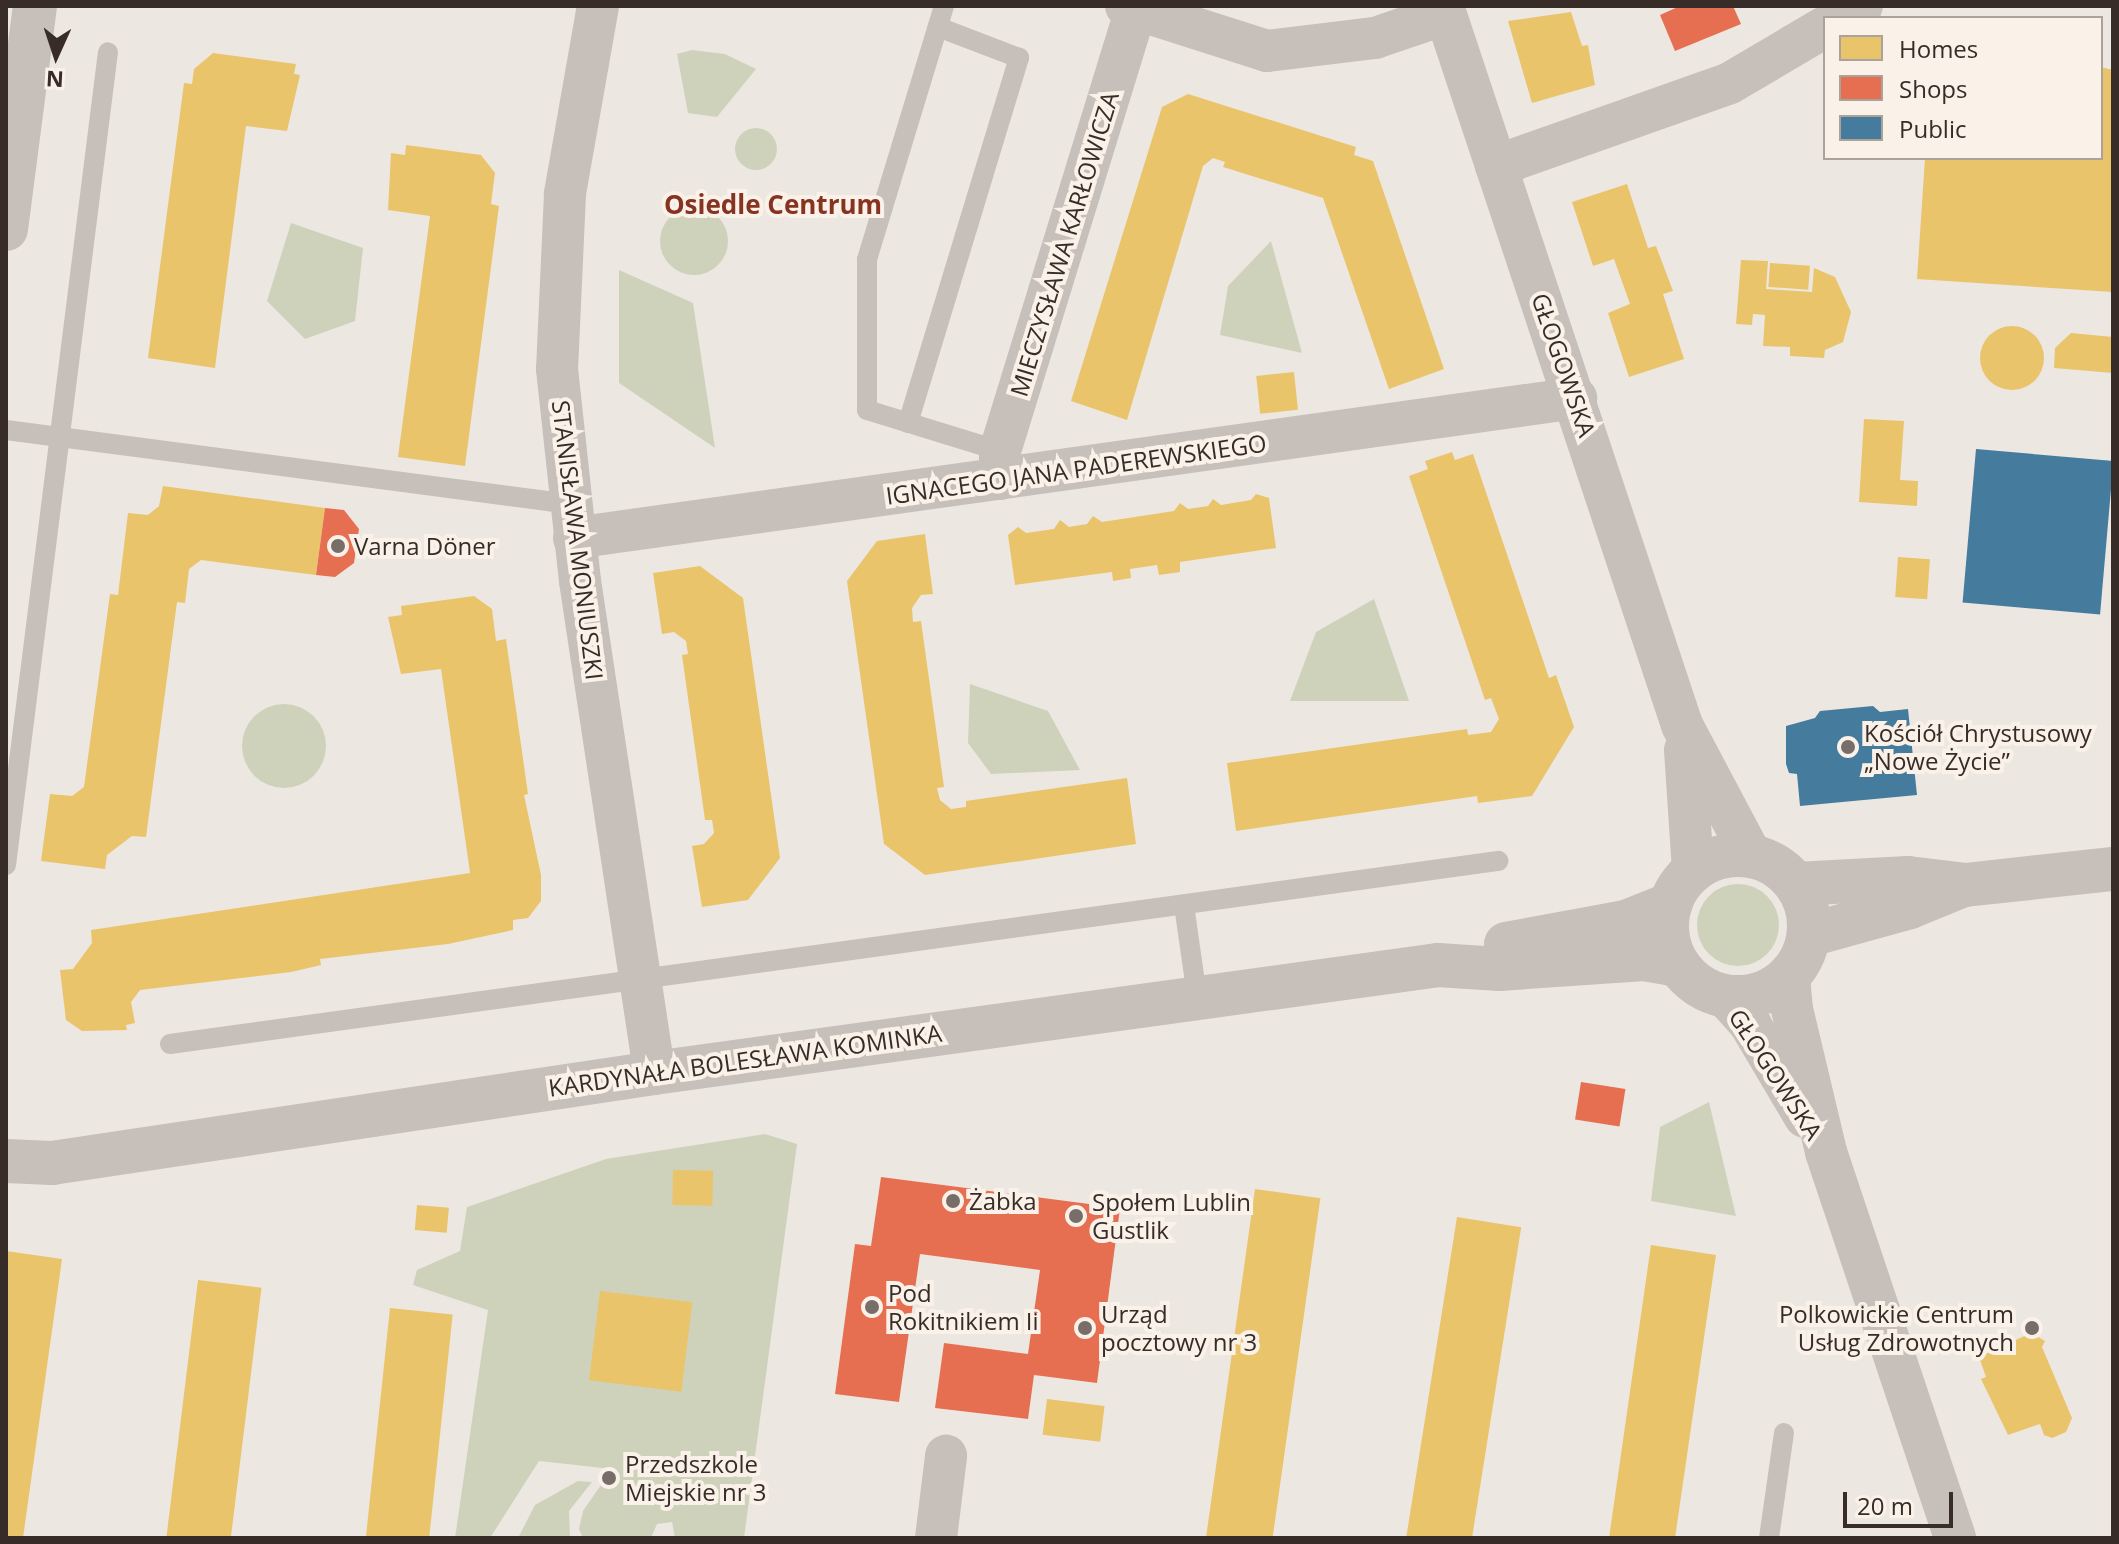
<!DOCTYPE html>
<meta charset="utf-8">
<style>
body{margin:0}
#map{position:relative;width:2119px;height:1544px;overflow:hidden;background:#ede7e1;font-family:"Open Sans",sans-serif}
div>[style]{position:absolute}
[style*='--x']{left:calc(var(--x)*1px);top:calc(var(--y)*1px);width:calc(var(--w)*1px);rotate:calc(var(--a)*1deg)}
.green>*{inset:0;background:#cfd2bb}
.round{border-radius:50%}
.homes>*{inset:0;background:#e9c46a;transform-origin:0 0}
.shops>*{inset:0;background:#e76f51;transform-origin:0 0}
.public>*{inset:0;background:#457b9d;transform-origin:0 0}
.service>*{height:20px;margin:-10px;padding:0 10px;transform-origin:10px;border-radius:10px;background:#c6bfba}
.minor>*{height:42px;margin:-21px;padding:0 21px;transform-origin:21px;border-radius:21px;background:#c6bfba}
.tertiary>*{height:44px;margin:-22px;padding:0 22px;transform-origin:22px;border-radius:22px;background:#c6bfba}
.tertiary>.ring{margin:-22px;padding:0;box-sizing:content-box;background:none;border:44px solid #c6bfba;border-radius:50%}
.dots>*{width:22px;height:22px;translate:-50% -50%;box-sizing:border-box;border:4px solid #faf1e9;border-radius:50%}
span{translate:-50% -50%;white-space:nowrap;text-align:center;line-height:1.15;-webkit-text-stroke:8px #faf1e9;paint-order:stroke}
.street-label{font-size:24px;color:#372c28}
.poi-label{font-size:24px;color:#372c28}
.left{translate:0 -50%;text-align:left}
.right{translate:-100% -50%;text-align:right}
.neighbourhood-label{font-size:26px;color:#863321;font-weight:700}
.frame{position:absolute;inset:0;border:8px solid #372c28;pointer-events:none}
.legend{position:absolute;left:1823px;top:16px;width:280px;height:144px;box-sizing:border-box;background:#faf1e9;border:2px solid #aca29c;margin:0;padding:10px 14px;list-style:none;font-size:24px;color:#372c28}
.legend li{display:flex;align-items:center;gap:16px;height:40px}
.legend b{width:40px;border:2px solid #aca29c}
.north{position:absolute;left:16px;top:16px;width:80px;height:80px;-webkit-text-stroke:6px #faf1e9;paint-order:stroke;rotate:183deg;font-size:22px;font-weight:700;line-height:32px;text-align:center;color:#372c28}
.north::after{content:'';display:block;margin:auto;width:28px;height:36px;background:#372c28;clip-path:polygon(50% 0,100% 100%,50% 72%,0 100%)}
.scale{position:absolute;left:1843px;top:1492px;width:110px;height:36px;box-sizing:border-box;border:4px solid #372c28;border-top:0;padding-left:10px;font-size:24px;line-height:28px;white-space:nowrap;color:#372c28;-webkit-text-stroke:6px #faf1e9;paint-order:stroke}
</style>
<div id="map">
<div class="green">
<i style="clip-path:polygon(692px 50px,725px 54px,756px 69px,717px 117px,688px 113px,677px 54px)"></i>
<i class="round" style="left:735px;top:128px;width:42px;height:42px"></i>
<i class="round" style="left:660px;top:207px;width:68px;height:68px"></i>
<i style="clip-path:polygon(291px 223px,363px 248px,355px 321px,305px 339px,267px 301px)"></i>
<i style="clip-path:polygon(1271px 241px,1302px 353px,1220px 335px,1228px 286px)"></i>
<i style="clip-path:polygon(619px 270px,693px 303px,715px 448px,619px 383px)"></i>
<i style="clip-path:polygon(1374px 599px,1409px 701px,1290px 701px,1316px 632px)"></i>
<i style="clip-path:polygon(970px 684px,1048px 711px,1080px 770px,991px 774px,968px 743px)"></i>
<i class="round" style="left:242px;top:704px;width:84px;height:84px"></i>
<i class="round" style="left:1697px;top:884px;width:82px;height:82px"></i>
<i style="clip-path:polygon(1709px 1102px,1736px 1216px,1651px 1201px,1660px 1127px)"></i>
<i style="clip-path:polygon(765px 1134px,797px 1144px,744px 1538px,675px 1538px,672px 1522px,657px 1524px,651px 1538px,583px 1538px,579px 1529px,583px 1511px,612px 1469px,539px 1461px,490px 1538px,455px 1538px,488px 1310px,413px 1285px,417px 1270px,460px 1251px,467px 1207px,606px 1159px)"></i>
<i style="clip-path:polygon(578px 1481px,592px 1482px,569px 1511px,570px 1538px,518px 1538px,535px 1505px)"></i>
</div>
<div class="homes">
<i style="clip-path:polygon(1571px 12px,1582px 46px,1588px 45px,1595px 85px,1532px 103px,1508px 21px)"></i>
<i style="clip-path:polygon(213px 53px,296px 64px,294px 74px,300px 75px,287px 131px,246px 126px,215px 368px,148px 358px,184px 83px,192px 84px,194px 69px)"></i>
<i style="clip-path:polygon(2101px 67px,2113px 70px,2113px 292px,1917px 279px,1925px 158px,2101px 158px)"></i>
<i style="clip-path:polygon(1188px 94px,1356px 147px,1354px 155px,1373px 161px,1444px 369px,1389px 389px,1323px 198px,1223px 167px,1225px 162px,1213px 158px,1203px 166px,1127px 420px,1071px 401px,1162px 107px)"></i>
<i style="clip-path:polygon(406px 145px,481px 155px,495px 173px,491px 204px,499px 206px,465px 466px,398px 457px,430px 216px,388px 210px,391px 153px,405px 155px)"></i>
<i style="clip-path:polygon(1627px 184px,1648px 248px,1656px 246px,1673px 291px,1663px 294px,1684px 359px,1629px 377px,1608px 313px,1630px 304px,1614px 259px,1593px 266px,1572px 202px)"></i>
<i style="clip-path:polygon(1741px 260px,1768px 261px,1766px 289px,1812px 292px,1814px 268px,1835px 277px,1851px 312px,1843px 342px,1825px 350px,1824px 358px,1790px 356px,1790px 347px,1763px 346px,1765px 315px,1753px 314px,1752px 325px,1736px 324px)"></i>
<i style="left:1770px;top:263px;width:40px;height:24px;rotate:4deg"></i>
<i class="round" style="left:1980px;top:326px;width:64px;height:64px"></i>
<i style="clip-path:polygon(2071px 333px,2113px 337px,2113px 373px,2054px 368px,2055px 348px)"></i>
<i style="left:1294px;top:372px;width:38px;height:38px;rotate:84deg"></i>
<i style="clip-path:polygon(1864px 419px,1904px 421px,1900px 480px,1918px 481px,1917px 506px,1859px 502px)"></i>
<i style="clip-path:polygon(1452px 452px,1455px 460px,1473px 454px,1549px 678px,1556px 675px,1574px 727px,1532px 796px,1478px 803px,1477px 796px,1236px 831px,1227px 763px,1467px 729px,1468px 735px,1491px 732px,1499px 719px,1491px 698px,1485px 700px,1409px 476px,1428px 469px,1425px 461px)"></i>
<i style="clip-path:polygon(163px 486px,325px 508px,316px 575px,201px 560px,189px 569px,185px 603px,177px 602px,146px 837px,132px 836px,107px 855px,105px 869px,41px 861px,50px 794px,72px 796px,84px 787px,110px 594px,118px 595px,128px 513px,148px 515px,159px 506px)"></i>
<i style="clip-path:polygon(1256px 494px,1269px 498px,1276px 548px,1180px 562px,1180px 572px,1159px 575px,1157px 565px,1130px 569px,1131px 578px,1113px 581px,1112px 572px,1015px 585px,1008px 535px,1018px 527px,1026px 533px,1054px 529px,1060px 520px,1069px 527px,1087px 524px,1093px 516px,1102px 522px,1174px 511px,1180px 503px,1188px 509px,1208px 506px,1213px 499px,1221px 505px,1251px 500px)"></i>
<i style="clip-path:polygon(925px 534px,933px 594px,921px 595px,912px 608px,913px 622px,921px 621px,944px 787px,937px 788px,940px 800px,951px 809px,966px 807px,966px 801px,1127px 778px,1136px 844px,925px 875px,884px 844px,847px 581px,877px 541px)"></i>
<i style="left:1898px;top:557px;width:32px;height:40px;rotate:4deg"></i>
<i style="clip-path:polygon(700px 566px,743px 598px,780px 858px,748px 900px,702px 907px,692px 846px,704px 844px,714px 833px,712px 820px,705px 820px,682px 655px,688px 654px,686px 641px,674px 632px,662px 634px,653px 573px)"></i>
<i style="clip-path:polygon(474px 596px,492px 609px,496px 641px,506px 639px,528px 794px,524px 795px,541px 875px,541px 901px,528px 918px,513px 920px,513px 930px,448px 944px,320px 959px,321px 965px,291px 972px,140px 990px,131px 1002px,135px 1023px,126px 1025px,127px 1030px,82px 1031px,66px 1020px,60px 970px,73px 969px,92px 943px,91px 930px,470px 873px,441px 669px,401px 674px,388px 617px,402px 615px,401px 606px)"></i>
<i style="left:673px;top:1170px;width:40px;height:35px;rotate:1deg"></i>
<i style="left:1255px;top:1189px;width:66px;height:353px;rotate:8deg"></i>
<i style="left:417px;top:1205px;width:32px;height:25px;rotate:5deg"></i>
<i style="left:1457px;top:1217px;width:65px;height:324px;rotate:9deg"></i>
<i style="clip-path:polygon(1651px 1245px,1716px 1255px,1693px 1414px,1675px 1538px,1609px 1538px)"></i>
<i style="clip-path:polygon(6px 1251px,62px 1259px,23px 1538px,6px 1538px)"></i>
<i style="left:198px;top:1280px;width:64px;height:261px;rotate:7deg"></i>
<i style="left:600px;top:1291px;width:93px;height:90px;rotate:7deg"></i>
<i style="left:390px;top:1308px;width:63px;height:233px;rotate:6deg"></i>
<i style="clip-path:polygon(2031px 1333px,2045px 1341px,2042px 1347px,2072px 1418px,2066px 1432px,2052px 1438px,2044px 1435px,2040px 1424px,2008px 1435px,1981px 1379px,1986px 1377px,1979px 1357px)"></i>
<i style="left:1047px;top:1399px;width:58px;height:36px;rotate:7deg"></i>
</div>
<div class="shops">
<i style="clip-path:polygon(1680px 6px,1733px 6px,1741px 24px,1675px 51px,1660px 15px)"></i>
<i style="clip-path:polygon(325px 508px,344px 510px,359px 529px,354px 563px,335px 577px,316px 575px)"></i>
<i style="left:1581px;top:1082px;width:45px;height:38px;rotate:9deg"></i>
<i style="clip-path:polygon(881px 1177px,1120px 1208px,1097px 1383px,1034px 1375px,1028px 1419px,935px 1408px,944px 1343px,1028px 1354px,1040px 1270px,920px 1254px,899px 1402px,835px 1394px,855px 1244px,871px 1246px)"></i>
</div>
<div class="public">
<i style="left:1976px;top:449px;width:138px;height:154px;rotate:5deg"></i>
<i style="clip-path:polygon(1873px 706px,1880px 712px,1908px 709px,1917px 795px,1800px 806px,1797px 774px,1789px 773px,1786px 764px,1786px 726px,1815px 718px,1820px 711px)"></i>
</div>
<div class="service">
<i style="--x:944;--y:6;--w:265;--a:106.9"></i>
<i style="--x:867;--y:260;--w:150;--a:90"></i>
<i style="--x:867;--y:410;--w:139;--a:17.1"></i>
<i style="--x:908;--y:423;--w:382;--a:-73.1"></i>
<i style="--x:1019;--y:58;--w:87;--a:-159.1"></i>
<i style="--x:6;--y:430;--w:569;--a:7.47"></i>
<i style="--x:6;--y:865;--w:819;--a:-82.85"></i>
<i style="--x:1184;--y:905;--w:92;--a:81.9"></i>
<i style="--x:170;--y:1044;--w:1341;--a:-7.85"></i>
<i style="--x:1769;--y:1538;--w:106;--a:-81.9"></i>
</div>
<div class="minor">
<i style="--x:598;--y:6;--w:191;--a:100"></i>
<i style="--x:565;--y:194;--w:175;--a:92.6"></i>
<i style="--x:557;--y:369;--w:213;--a:83.8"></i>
<i style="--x:580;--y:581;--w:498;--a:81.4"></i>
<i style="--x:1126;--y:6;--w:148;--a:17.7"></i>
<i style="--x:1267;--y:51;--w:109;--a:-6.9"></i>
<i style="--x:1375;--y:38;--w:74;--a:-18.9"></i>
<i style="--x:1443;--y:6;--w:758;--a:71.61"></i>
<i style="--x:1682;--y:725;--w:149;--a:62.1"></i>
<i style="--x:1840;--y:18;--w:25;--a:-29"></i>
<i style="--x:1496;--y:166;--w:248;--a:-19.5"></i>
<i style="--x:1730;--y:83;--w:110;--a:-30.5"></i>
<i style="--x:1000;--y:479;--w:28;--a:-90"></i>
<i style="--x:1000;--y:451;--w:462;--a:-72.9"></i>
<i style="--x:574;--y:538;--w:1012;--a:-7.95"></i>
<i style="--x:1685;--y:750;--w:121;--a:86.2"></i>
<i style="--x:1789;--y:976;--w:33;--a:85"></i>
<i style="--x:1792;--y:1009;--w:147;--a:76.6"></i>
<i style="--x:1826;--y:1152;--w:407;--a:71.5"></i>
<i style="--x:1725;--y:996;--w:38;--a:48"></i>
<i style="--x:1750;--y:1024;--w:108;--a:59.4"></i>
<i style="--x:936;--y:1538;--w:83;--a:-83"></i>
</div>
<div class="tertiary">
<i style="--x:6;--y:229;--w:225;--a:-82.6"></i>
<i class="ring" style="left:1667px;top:855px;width:98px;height:98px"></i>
<i style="--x:1796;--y:884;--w:112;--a:-3.1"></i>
<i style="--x:1908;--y:878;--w:57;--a:7"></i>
<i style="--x:1965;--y:885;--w:149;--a:-6.2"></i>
<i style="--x:1809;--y:935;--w:105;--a:-15.5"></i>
<i style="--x:1910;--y:907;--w:53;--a:-22.2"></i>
<i style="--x:1506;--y:944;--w:122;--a:-10.4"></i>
<i style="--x:1626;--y:922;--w:48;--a:-21.8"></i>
<i style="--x:6;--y:1161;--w:46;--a:2.5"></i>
<i style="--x:52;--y:1163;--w:609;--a:-8.5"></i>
<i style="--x:654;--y:1073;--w:791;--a:-7.84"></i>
<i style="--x:1438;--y:965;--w:61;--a:3.8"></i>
<i style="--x:1499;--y:969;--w:145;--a:-3.9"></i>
<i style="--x:1644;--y:959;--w:35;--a:10"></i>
</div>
<div class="dots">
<i style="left:338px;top:546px;background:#776d69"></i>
<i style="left:1848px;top:747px;background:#776d69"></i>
<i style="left:953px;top:1201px;background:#776d69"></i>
<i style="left:1076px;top:1216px;background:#776d69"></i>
<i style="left:872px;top:1307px;background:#776d69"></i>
<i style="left:1085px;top:1328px;background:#776d69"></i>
<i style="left:2032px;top:1328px;background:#776d69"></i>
<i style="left:609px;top:1478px;background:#776d69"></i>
</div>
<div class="street-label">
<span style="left:1064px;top:244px;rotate:-73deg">MIECZYSŁAWA KARŁOWICZA</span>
<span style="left:1564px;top:365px;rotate:71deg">GŁOGOWSKA</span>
<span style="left:1076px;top:469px;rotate:-8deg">IGNACEGO JANA PADEREWSKIEGO</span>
<span style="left:578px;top:540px;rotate:83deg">STANISŁAWA MONIUSZKI</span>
<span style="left:745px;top:1060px;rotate:-8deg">KARDYNAŁA BOLESŁAWA KOMINKA</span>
<span style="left:1776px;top:1074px;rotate:57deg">GŁOGOWSKA</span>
</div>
<div class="poi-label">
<span class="left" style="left:354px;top:546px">Varna Döner</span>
<span class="left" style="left:1864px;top:747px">Kościół Chrystusowy<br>„Nowe Życie”</span>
<span class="left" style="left:969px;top:1201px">Żabka</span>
<span class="left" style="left:1092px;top:1216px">Społem Lublin<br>Gustlik</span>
<span class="left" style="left:888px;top:1307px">Pod<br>Rokitnikiem Ii</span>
<span class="left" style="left:1101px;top:1328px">Urząd<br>pocztowy nr 3</span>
<span class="right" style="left:2014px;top:1328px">Polkowickie Centrum<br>Usług Zdrowotnych</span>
<span class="left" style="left:625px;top:1478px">Przedszkole<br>Miejskie nr 3</span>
</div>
<div class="neighbourhood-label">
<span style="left:773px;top:205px">Osiedle Centrum</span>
</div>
<div class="frame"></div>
<ul class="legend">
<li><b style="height:22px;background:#e9c46a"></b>Homes</li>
<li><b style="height:22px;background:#e76f51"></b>Shops</li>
<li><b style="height:22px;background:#457b9d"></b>Public</li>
</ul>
<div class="north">N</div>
<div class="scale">20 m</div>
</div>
